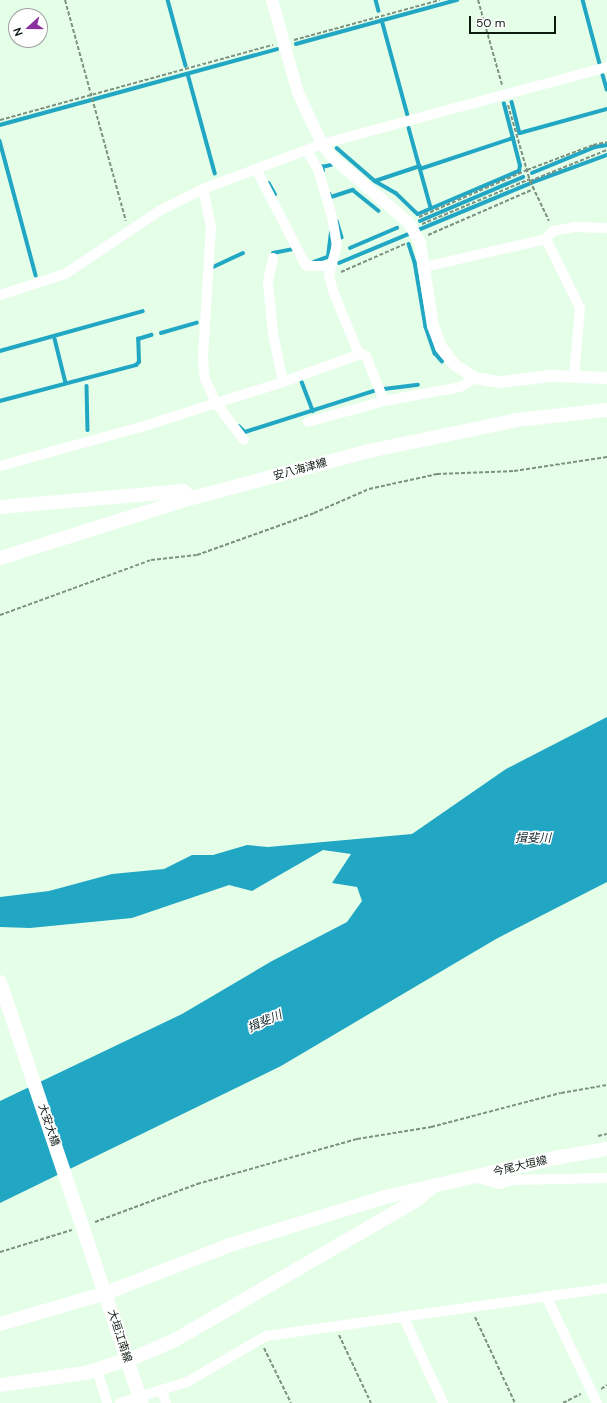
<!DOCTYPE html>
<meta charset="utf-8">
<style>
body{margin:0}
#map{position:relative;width:607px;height:1403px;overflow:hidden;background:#e5fee8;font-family:"DM Sans","Noto Sans JP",sans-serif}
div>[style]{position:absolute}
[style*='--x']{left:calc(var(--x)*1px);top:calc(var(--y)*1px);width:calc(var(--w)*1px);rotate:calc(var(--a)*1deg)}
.water>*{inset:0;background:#21a7c4}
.stream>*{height:3.5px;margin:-1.75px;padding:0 1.75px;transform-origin:1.75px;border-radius:1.75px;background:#21a7c4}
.path>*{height:2px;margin-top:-1px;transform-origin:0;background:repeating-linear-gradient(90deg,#7f9181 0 4px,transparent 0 6px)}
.minor>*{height:10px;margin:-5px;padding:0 5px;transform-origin:5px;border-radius:5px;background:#fff}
.tertiary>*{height:12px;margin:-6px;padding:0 6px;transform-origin:6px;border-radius:6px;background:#fff}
.secondary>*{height:14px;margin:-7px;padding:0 7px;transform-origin:7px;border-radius:7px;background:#fff}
span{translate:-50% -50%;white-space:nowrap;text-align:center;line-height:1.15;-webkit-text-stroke:3px #fff;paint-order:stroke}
.street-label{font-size:11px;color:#0e1910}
.water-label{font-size:12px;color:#192e33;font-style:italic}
.north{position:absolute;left:8px;top:8px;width:40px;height:40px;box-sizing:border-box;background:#fff;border:1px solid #9fa39f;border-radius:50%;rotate:249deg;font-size:11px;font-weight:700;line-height:16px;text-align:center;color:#0e1910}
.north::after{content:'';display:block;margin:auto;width:14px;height:18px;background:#89319d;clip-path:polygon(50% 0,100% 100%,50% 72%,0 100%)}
.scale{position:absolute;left:469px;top:16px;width:87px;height:18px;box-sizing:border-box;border:2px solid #0e1910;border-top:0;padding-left:5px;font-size:12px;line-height:14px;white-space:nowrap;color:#0e1910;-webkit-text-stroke:3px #fff;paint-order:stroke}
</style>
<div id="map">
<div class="water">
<i style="clip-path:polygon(607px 717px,607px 882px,496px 939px,281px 1066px,0 1203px,0 1101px,182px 1014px,272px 961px,347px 922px,362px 901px,357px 887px,332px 883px,351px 854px,323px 850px,252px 891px,229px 885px,132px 918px,30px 928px,0 927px,0 897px,49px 891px,112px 874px,164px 869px,192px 855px,213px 855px,247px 845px,268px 847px,412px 834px,506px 769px)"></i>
</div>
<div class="stream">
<i style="--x:168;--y:0;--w:68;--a:74.7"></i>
<i style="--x:376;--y:0;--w:11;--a:75"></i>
<i style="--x:583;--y:0;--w:66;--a:75.1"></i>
<i style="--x:382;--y:20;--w:99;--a:74.8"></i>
<i style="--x:296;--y:44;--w:167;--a:-15.3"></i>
<i style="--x:188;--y:74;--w:103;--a:74.7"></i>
<i style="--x:603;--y:75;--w:15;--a:74"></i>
<i style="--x:512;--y:102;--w:32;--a:76"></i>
<i style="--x:520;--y:133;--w:90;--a:-15.4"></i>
<i style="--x:0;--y:125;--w:287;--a:-15.3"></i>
<i style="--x:409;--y:128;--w:83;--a:74.6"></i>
<i style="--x:0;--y:141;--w:139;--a:75"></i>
<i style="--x:337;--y:148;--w:50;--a:41"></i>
<i style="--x:375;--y:181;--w:24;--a:30"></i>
<i style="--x:396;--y:193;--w:30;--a:44"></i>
<i style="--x:418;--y:214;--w:110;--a:-23.1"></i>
<i style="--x:519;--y:171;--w:5;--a:-79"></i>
<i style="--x:520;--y:166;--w:64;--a:-104.5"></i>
<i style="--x:420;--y:169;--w:98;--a:-18.4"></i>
<i style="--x:323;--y:171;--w:4;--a:-104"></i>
<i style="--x:322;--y:167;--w:9;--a:-13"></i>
<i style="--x:532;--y:173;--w:68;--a:-22.4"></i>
<i style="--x:595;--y:147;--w:12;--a:-9"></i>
<i style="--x:375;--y:181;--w:47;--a:-18.4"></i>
<i style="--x:269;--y:183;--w:13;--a:61"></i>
<i style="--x:330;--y:194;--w:3;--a:72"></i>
<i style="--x:331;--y:197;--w:23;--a:-18"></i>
<i style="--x:353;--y:190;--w:33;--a:39"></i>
<i style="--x:337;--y:221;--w:17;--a:73"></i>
<i style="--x:420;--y:221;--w:112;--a:-23.1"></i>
<i style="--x:409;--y:244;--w:19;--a:72"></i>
<i style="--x:415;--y:262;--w:66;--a:80.4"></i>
<i style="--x:426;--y:327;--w:28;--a:71"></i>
<i style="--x:435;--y:353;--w:11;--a:49"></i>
<i style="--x:350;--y:248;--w:51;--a:-23.1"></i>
<i style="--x:273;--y:253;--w:21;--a:-11"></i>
<i style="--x:314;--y:262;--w:15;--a:-20"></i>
<i style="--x:328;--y:257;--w:25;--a:-83"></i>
<i style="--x:339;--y:263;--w:208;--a:-22.6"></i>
<i style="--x:531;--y:183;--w:81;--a:-20.2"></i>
<i style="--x:211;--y:268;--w:35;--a:-25"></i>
<i style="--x:161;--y:333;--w:37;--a:-16"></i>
<i style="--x:55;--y:339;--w:45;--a:76"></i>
<i style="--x:0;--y:351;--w:148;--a:-15.6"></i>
<i style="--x:302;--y:382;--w:31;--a:69"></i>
<i style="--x:87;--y:386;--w:44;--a:88.7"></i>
<i style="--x:384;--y:389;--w:34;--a:-7"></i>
<i style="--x:0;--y:401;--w:141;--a:-14.8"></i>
<i style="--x:136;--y:365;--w:4;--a:-45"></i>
<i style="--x:139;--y:362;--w:23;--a:-92"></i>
<i style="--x:138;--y:339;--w:14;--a:-17"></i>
<i style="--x:239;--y:426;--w:8;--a:45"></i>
<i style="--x:245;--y:432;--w:139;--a:-17.7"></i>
</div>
<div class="path">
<i style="--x:65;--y:0;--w:229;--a:74.6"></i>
<i style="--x:478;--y:0;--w:88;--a:74.2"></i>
<i style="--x:294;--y:40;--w:151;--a:-15.3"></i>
<i style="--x:508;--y:105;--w:79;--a:73.9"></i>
<i style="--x:530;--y:181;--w:44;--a:64.6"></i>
<i style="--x:0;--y:120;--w:283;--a:-15.4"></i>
<i style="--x:530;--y:181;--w:83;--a:-21.9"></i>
<i style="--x:419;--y:217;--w:118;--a:-23.5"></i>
<i style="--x:527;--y:170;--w:71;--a:-20.7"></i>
<i style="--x:593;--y:145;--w:14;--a:-12"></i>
<i style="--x:422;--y:224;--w:117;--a:-22.6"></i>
<i style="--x:428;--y:235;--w:116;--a:-23.5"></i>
<i style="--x:341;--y:272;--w:72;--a:-23.7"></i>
<i style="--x:0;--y:615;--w:161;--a:-20"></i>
<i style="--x:151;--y:560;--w:46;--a:-6.2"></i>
<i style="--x:197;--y:555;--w:124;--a:-19.7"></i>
<i style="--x:314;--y:513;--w:60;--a:-23.6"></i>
<i style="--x:369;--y:489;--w:70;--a:-12.4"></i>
<i style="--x:437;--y:474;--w:77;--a:-2.2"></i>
<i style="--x:514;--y:471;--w:94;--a:-8.6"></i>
<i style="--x:598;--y:1136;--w:9;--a:-13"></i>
<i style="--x:95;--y:1222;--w:109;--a:-20.4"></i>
<i style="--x:197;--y:1184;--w:166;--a:-15.7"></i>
<i style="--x:357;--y:1139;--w:75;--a:-9.2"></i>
<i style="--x:431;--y:1127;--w:134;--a:-14.7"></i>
<i style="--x:561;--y:1093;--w:47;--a:-9.9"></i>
<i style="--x:0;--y:1252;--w:75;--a:-17"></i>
<i style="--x:475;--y:1317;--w:95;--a:65.1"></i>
<i style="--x:339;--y:1335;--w:75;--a:64.8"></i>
<i style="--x:264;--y:1348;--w:61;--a:63.9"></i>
<i style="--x:601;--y:1389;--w:7;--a:-34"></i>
<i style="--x:563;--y:1403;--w:20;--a:-27"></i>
</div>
<div class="minor">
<i style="--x:307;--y:151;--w:21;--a:59"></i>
<i style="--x:318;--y:169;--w:50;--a:73.7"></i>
<i style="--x:332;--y:217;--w:28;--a:80"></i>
<i style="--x:337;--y:245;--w:31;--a:105"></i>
<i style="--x:329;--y:275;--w:16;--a:76"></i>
<i style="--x:333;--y:291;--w:66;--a:67.7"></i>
<i style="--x:358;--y:352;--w:9;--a:27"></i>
<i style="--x:366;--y:356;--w:48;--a:68.2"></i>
<i style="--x:256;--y:169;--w:109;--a:62.7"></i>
<i style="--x:306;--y:266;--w:25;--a:0"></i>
<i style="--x:203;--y:189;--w:38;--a:78"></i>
<i style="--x:211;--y:226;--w:132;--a:93.5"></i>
<i style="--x:203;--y:358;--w:21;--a:85"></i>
<i style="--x:205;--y:379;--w:26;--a:65"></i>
<i style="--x:216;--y:403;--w:46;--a:52.9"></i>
<i style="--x:546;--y:239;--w:77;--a:63.8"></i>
<i style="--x:580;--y:308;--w:69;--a:95"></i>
<i style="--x:273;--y:258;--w:25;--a:102"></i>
<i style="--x:268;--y:282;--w:52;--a:84.5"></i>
<i style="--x:273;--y:334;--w:49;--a:78.2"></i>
<i style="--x:424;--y:267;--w:125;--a:-12.9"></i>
<i style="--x:546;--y:239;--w:11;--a:-49"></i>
<i style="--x:553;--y:231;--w:22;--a:-10"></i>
<i style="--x:575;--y:227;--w:32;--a:2"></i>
<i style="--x:0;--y:295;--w:68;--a:-17.9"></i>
<i style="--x:65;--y:274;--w:115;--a:-33.7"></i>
<i style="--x:161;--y:210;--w:47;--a:-26.6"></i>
<i style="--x:203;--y:189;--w:127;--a:-20.7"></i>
<i style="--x:322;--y:144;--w:295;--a:-15.1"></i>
<i style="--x:308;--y:422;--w:79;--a:-15.4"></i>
<i style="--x:384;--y:401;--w:77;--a:-10.4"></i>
<i style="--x:460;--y:387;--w:17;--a:-31"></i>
<i style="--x:0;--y:466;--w:146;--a:-15.5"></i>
<i style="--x:141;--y:427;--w:149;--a:-17.6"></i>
<i style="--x:283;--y:382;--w:77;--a:-19.9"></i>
<i style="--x:355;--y:356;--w:5;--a:-53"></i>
<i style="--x:475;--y:1177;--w:25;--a:16"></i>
<i style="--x:499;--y:1184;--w:15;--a:-16"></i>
<i style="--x:513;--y:1180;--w:94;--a:-1.2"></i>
<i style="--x:546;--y:1296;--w:119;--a:64.5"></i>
<i style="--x:403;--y:1316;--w:96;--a:65.3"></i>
<i style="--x:97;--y:1370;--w:34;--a:73"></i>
<i style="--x:162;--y:1390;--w:14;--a:73"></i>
<i style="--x:120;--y:1403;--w:70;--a:-17.4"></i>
<i style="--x:187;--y:1382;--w:91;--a:-30.2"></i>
<i style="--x:266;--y:1336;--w:344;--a:-8"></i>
</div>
<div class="tertiary">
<i style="--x:272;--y:0;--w:97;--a:74.4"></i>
<i style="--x:298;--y:93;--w:56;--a:64.8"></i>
<i style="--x:322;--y:144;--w:16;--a:52"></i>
<i style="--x:332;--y:157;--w:101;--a:40.6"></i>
<i style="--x:409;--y:223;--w:23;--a:61"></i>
<i style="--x:420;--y:243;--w:84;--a:81.1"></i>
<i style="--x:433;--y:326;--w:22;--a:69"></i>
<i style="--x:441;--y:347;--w:23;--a:52"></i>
<i style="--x:455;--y:365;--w:24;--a:33"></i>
<i style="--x:475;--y:378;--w:26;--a:9"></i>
<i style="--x:501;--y:382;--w:50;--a:-6.8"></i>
<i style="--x:551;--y:376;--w:56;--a:2"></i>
</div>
<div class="secondary">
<i style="--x:0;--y:507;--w:184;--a:-5"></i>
<i style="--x:183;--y:491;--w:11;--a:38"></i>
<i style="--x:0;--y:558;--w:201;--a:-17.4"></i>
<i style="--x:192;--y:498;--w:183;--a:-14.9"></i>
<i style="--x:369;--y:451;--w:151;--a:-11.8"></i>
<i style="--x:517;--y:420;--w:91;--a:-6.3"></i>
<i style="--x:0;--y:982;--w:444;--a:71.4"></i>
<i style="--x:0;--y:1324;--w:110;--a:-16.3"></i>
<i style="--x:106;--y:1293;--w:133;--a:-21.2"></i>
<i style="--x:230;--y:1245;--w:162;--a:-17.2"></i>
<i style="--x:385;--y:1197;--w:174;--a:-12.9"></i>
<i style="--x:555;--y:1158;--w:53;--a:-9.8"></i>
<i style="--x:0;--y:1385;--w:86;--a:-8"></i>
<i style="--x:85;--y:1373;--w:53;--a:-17.4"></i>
<i style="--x:136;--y:1357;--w:43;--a:-23.6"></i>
<i style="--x:175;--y:1340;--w:277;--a:-30.1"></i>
<i style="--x:415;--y:1201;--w:21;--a:-39"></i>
</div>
<div class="street-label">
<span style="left:300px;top:469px;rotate:-15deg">安八海津線</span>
<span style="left:49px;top:1125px;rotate:71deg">大安大橋</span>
<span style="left:520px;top:1166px;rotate:-13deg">今尾大垣線</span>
<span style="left:120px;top:1336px;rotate:72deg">大垣江南線</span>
</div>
<div class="water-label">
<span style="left:533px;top:839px">揖斐川</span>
<span style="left:265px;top:1022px;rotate:-24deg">揖斐川</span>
</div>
<div class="north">N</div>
<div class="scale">50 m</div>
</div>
